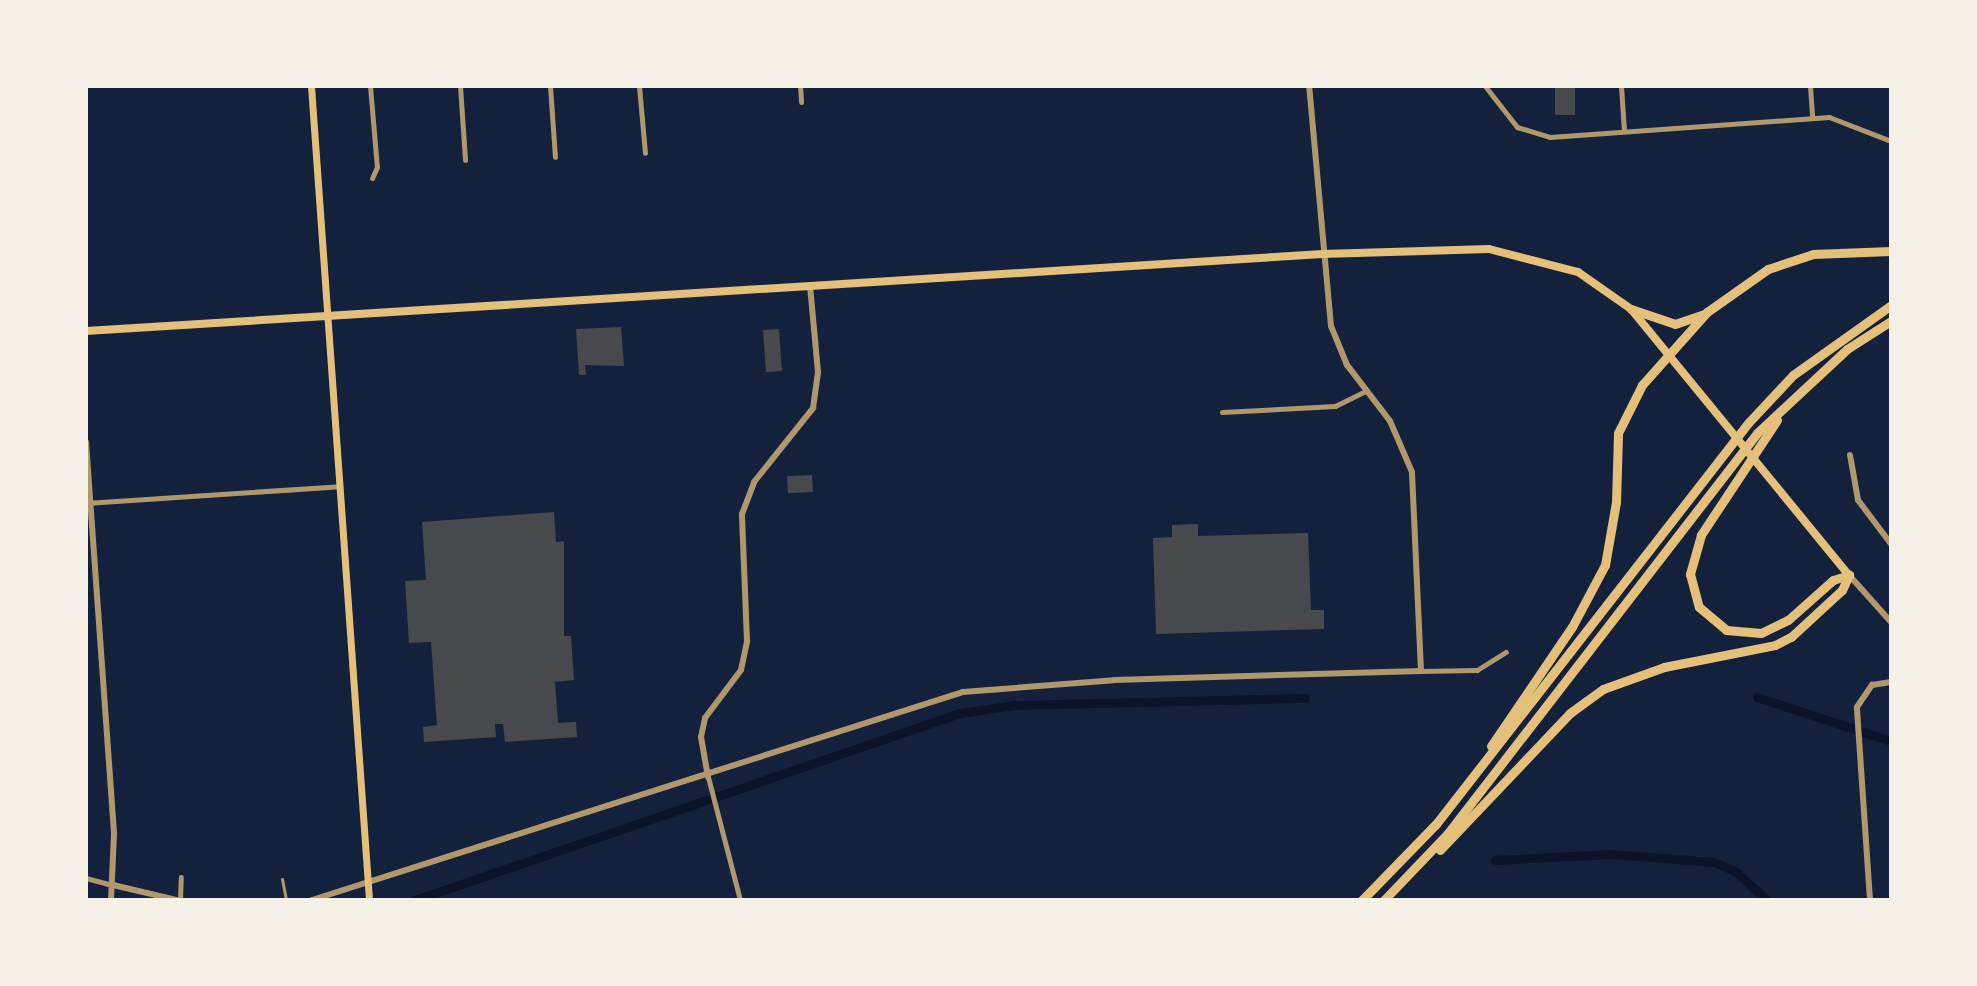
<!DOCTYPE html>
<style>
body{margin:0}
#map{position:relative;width:1977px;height:986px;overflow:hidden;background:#14213d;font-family:"Sofia Sans Condensed",sans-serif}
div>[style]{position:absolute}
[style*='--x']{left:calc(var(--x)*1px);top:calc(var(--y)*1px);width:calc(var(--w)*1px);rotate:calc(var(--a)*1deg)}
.canal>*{height:9px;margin:-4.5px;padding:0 4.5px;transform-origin:4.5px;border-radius:4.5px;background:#0b132b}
.building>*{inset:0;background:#48494c;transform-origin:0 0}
.service>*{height:3px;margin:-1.5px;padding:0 1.5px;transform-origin:1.5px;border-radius:1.5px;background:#b1986c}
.minor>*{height:5px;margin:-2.5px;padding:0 2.5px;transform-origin:2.5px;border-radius:2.5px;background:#b1986c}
.tertiary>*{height:6px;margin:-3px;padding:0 3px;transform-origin:3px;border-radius:3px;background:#b1986c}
.secondary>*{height:7px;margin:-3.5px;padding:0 3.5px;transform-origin:3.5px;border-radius:3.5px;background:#e5c07b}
.primary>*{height:8px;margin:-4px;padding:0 4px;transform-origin:4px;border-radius:4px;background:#e5c07b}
.trunk>*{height:9px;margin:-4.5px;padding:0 4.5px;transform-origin:4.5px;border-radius:4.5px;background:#e5c07b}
span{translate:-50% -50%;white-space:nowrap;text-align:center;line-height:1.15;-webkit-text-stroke:8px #f6f1e7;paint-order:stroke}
.frame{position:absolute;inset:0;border:88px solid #f6f1e7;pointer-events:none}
</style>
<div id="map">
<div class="canal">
<i style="--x:1757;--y:697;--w:141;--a:18.2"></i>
<i style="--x:1495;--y:860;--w:117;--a:-2.9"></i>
<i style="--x:1612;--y:854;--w:102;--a:4.5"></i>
<i style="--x:1714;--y:862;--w:24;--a:24"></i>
<i style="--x:1736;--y:872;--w:42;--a:42.1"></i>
<i style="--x:415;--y:900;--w:576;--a:-18.94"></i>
<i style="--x:960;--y:713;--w:55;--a:-8.4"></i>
<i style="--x:1014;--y:705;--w:291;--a:-1.4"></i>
</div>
<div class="building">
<i style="left:1555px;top:86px;width:20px;height:29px"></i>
<i style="clip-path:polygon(621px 327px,624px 366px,585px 365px,586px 375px,579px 375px,576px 329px)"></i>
<i style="left:779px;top:329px;width:42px;height:16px;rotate:86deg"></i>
<i style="left:812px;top:475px;width:17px;height:25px;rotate:87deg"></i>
<i style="clip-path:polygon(554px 512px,556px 542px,564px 541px,564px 636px,571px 636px,574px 680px,555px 682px,558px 723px,576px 722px,577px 737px,505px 742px,503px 724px,495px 724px,496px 737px,424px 742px,423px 727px,437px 725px,431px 642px,409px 643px,405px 581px,426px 580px,422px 522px)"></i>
<i style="clip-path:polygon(1198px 524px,1198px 536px,1308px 533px,1311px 610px,1324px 610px,1324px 629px,1156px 634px,1153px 538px,1172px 537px,1172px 525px)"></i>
</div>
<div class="service">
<i style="--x:282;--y:879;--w:21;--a:79"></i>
</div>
<div class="minor">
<i style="--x:370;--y:86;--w:81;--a:85.1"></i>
<i style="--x:377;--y:167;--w:12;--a:114"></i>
<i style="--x:460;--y:86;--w:74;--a:86.1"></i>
<i style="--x:550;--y:86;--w:71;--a:86"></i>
<i style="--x:639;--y:86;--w:67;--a:84.9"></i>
<i style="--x:800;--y:86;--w:16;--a:86"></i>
<i style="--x:1485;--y:86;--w:52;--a:52"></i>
<i style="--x:1517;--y:127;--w:34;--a:17"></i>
<i style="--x:1550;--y:137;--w:280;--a:-4.1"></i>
<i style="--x:1829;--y:117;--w:66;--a:21.2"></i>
<i style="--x:1621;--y:86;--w:45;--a:86.2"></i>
<i style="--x:1810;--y:86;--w:32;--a:86"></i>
<i style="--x:1222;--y:412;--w:113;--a:-3"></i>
<i style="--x:1335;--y:406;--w:34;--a:-26"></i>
<i style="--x:86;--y:503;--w:254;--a:-3.8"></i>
<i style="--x:1421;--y:671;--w:56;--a:-1"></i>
<i style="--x:1477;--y:670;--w:34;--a:-32"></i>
<i style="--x:708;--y:777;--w:127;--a:75.4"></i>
<i style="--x:86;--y:878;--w:27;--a:15"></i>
<i style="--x:180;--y:900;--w:23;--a:-88"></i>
</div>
<div class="tertiary">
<i style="--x:86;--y:442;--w:393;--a:85.9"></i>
<i style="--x:114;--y:834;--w:66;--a:92.6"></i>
<i style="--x:1850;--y:455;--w:46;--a:79.9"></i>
<i style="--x:1858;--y:500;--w:55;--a:53.1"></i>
<i style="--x:1849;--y:575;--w:63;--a:48.2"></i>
<i style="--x:708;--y:777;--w:41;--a:-99.9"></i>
<i style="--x:701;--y:737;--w:19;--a:-78"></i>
<i style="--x:705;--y:718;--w:60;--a:-53.1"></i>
<i style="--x:741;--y:670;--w:30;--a:-78"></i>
<i style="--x:747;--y:641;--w:127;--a:-92.3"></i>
<i style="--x:742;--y:514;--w:34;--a:-69"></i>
<i style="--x:754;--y:482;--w:95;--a:-51.4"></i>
<i style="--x:813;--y:408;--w:36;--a:-82"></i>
<i style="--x:818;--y:372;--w:87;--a:-95.3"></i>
<i style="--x:113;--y:885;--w:66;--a:13.2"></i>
<i style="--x:312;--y:900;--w:683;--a:-17.72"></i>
<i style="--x:963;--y:692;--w:151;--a:-4.5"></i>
<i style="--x:1114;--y:680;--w:307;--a:-1.7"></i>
<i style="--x:1421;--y:671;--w:199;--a:-92.6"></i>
<i style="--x:1412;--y:472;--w:56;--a:-113.3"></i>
<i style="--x:1390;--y:421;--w:71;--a:-127.5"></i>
<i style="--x:1347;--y:365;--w:42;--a:-112.3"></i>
<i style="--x:1331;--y:326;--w:241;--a:-95.2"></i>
<i style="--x:1870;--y:900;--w:193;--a:-93.9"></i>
<i style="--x:1857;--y:707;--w:27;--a:-56"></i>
<i style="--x:1872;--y:685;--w:19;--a:-9"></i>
</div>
<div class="secondary">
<i style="--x:311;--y:86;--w:816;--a:85.92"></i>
</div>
<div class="primary">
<i style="--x:86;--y:331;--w:1239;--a:-3.56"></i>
<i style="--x:1323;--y:254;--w:166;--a:-1.7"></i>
<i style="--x:1489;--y:249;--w:92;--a:14.5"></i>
<i style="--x:1578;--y:272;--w:65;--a:34.9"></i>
<i style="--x:1631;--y:309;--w:344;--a:50.7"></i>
</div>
<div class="trunk">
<i style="--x:1631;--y:309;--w:46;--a:18.8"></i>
<i style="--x:1675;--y:324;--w:31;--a:-19"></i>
<i style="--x:1777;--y:420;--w:138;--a:123.5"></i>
<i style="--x:1701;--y:535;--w:41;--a:105.8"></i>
<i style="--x:1690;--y:574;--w:34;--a:75"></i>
<i style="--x:1699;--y:607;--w:35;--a:40"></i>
<i style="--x:1726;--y:630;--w:35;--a:5"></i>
<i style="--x:1761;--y:633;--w:30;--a:-26"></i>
<i style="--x:1788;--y:620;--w:60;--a:-41.6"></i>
<i style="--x:1833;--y:580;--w:17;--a:-17"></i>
<i style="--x:1491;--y:746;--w:144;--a:-55.8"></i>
<i style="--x:1572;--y:627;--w:70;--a:-62"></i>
<i style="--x:1605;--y:565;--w:64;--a:-80.1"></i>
<i style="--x:1616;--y:502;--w:69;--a:-88.3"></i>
<i style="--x:1618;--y:433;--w:54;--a:-63.4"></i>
<i style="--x:1642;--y:385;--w:98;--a:-48.3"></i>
<i style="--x:1707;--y:312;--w:75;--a:-35.2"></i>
<i style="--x:1768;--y:269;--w:47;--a:-18.4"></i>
<i style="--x:1813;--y:254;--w:78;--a:-2.2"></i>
<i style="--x:1440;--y:850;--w:189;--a:-46.5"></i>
<i style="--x:1570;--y:713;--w:41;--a:-36"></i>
<i style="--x:1603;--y:689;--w:65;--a:-19.8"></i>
<i style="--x:1664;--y:667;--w:113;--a:-11.2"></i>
<i style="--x:1775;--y:645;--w:18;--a:-27"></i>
<i style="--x:1791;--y:637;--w:69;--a:-42.7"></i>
<i style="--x:1842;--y:590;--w:17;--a:-65"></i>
<i style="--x:1362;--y:900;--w:106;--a:-45.8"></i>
<i style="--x:1436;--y:824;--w:509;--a:-52.1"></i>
<i style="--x:1749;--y:422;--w:64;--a:-46.9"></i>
<i style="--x:1793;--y:375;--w:120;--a:-35.5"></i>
<i style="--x:1384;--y:900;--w:93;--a:-46.3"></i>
<i style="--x:1448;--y:833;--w:505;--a:-52.31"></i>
<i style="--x:1757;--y:433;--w:123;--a:-43"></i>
<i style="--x:1847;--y:349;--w:52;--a:-32.5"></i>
</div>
<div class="frame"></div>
</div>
